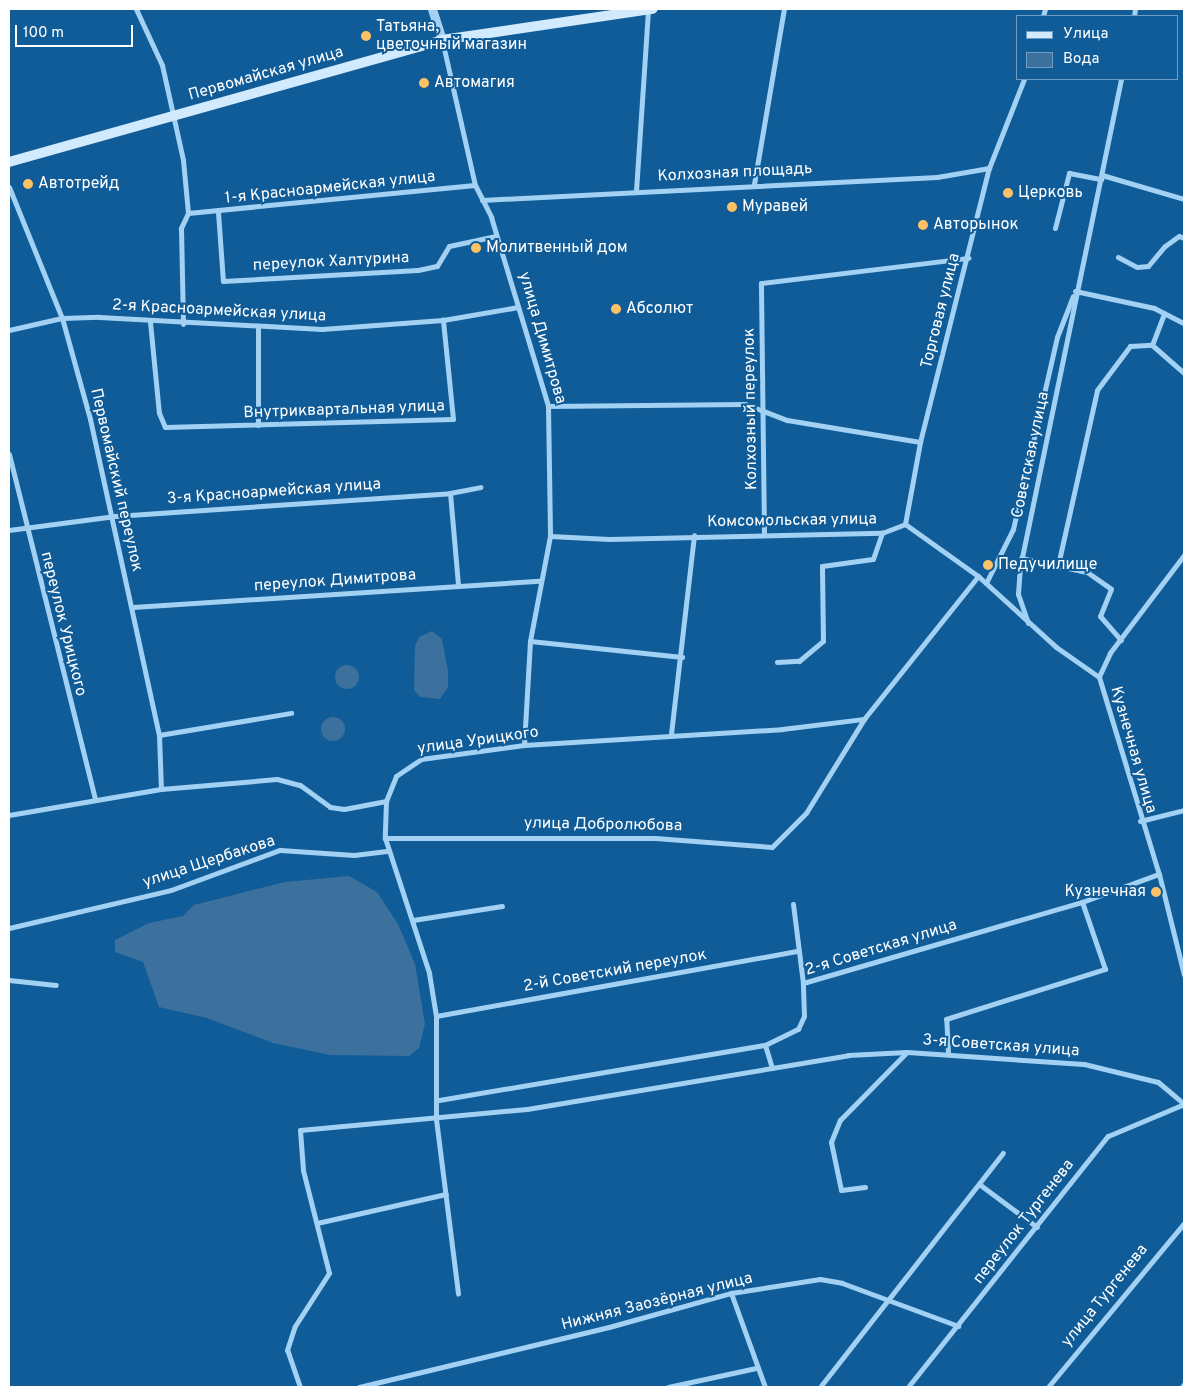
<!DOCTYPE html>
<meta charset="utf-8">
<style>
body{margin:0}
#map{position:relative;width:1193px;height:1396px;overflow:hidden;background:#105c98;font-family:Overpass,sans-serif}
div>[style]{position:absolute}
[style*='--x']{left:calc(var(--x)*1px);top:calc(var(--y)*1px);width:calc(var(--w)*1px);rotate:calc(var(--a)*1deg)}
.water>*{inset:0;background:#3b719c}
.round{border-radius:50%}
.minor>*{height:5px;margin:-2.5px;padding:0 2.5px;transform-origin:2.5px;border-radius:2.5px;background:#a2d1f4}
.tertiary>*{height:9px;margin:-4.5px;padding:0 4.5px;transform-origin:4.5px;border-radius:4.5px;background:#a2d1f4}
.secondary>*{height:10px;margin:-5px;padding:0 5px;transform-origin:5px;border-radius:5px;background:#d2eafd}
.dots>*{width:14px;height:14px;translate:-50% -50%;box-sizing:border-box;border:2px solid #105c98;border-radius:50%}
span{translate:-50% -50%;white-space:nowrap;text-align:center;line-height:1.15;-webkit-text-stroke:4px #105c98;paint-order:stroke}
.poi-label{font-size:16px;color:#fff}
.left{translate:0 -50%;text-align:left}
.right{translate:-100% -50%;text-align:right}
.street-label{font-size:16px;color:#fff}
.frame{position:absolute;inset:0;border:10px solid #fff;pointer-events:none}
.legend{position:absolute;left:1016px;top:15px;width:162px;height:65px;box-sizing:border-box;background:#105c98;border:1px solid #709dc1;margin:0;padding:6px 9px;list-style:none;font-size:15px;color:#fff}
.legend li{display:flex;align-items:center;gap:10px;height:25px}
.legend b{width:25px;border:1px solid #709dc1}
.scale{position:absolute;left:15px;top:25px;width:118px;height:22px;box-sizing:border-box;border:2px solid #fff;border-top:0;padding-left:6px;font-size:15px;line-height:18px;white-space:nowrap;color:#fff;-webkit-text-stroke:4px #105c98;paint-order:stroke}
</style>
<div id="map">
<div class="water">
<i style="clip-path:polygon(432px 631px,442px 639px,448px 671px,448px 687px,440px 699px,420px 697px,414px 690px,415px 646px,419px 637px)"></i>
<i class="round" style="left:335px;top:665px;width:24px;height:24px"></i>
<i class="round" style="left:321px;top:717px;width:24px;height:24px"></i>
<i style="clip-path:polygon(349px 876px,377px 892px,398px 924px,415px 964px,425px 1024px,419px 1048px,409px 1056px,330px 1055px,273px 1043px,207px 1018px,159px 1007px,143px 962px,115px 952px,115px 940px,149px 923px,183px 916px,194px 905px,285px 882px)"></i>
</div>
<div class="minor">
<i style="--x:136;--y:9;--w:62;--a:65.1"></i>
<i style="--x:162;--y:65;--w:97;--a:77.5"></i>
<i style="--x:183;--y:160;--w:53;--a:84.6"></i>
<i style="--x:188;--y:213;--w:17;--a:115"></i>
<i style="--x:181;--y:228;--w:96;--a:88.8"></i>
<i style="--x:1043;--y:16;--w:7;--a:-74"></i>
<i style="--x:1134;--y:16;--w:7;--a:-82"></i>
<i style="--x:442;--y:40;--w:149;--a:77.2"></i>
<i style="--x:475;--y:185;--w:36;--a:63"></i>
<i style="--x:491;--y:217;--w:197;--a:73.2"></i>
<i style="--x:548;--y:406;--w:130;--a:89.1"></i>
<i style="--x:550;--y:536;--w:107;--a:100.8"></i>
<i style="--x:530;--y:641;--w:104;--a:93.3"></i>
<i style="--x:1102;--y:175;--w:85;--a:16.3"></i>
<i style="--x:754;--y:184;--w:178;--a:-80.3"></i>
<i style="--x:9;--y:187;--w:141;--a:68"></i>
<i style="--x:62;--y:318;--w:105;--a:74.5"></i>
<i style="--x:90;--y:419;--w:323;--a:77.7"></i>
<i style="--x:159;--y:735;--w:54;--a:87.9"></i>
<i style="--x:636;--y:191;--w:181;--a:-86.2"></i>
<i style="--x:482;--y:200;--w:456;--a:-2.9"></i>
<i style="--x:937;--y:177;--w:53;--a:-9.8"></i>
<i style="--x:218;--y:212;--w:69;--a:85.9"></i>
<i style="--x:223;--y:281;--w:195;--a:-3.2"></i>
<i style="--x:418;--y:270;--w:19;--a:-12"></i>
<i style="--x:437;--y:266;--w:23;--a:-59"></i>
<i style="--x:449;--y:246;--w:48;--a:-12"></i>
<i style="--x:188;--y:213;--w:288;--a:-5.6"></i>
<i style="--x:1055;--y:228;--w:57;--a:-75.7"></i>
<i style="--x:1069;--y:173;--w:33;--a:11"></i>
<i style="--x:1118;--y:257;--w:21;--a:28"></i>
<i style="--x:1137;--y:267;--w:11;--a:-5"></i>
<i style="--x:1148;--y:266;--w:26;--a:-50"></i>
<i style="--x:1165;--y:246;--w:17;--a:-36"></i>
<i style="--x:1179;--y:236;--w:5;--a:22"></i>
<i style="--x:1075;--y:291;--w:81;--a:12.1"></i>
<i style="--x:1154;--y:308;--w:34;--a:27"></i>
<i style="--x:150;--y:322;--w:91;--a:84.4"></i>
<i style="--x:159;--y:413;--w:15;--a:67"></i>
<i style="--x:165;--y:427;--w:288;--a:-1.6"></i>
<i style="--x:453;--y:419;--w:100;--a:-95.8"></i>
<i style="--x:9;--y:330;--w:54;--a:-12.8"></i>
<i style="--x:62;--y:318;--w:37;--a:-2"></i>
<i style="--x:99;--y:317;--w:223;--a:3.1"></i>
<i style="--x:322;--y:329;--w:121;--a:-4.3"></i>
<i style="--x:443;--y:320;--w:76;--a:-9.8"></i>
<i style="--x:1152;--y:345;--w:43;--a:41.2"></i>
<i style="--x:548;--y:406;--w:197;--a:-0.6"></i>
<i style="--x:745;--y:404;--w:45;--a:20.9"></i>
<i style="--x:787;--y:420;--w:135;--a:9.4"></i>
<i style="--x:258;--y:425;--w:97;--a:-90"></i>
<i style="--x:9;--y:454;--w:356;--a:76"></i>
<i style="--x:450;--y:493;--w:31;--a:-11"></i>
<i style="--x:905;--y:524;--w:83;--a:-79.6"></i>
<i style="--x:920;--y:442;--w:283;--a:-75.9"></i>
<i style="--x:989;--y:168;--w:96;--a:-68.5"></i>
<i style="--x:9;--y:530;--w:107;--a:-7.5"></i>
<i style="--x:115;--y:516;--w:336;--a:-3.9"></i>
<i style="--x:450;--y:493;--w:92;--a:85"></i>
<i style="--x:764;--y:534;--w:251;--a:-90.7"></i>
<i style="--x:761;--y:283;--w:209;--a:-6.9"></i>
<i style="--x:550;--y:536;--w:59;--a:2.9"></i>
<i style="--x:609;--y:539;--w:273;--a:-1.3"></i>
<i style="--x:882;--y:533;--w:25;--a:-21"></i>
<i style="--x:905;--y:524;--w:90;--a:35.5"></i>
<i style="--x:978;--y:576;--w:105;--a:42.3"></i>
<i style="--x:1056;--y:647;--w:52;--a:34.9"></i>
<i style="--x:1184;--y:555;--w:123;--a:127.1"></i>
<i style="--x:1110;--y:653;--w:26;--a:115"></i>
<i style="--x:1099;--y:677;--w:206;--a:73.1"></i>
<i style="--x:1159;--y:874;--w:104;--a:76.1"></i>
<i style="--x:1021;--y:558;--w:67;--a:12"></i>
<i style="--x:1087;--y:572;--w:29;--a:35"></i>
<i style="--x:1111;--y:589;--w:29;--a:112"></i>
<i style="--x:1100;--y:616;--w:32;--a:49"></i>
<i style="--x:1058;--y:565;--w:179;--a:-77.4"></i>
<i style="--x:1097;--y:390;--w:55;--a:-53.1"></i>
<i style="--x:1130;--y:346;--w:22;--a:-3"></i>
<i style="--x:1152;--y:345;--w:34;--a:-69"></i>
<i style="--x:986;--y:583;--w:60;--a:-63.4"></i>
<i style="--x:1013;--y:529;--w:197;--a:-77.1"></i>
<i style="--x:1057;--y:337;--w:44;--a:-68.7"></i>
<i style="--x:133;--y:607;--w:407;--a:-3.7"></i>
<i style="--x:1028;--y:623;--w:31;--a:-109"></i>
<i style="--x:1018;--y:594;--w:27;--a:-86"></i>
<i style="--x:1020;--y:567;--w:498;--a:-78.3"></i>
<i style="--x:530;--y:641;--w:153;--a:6"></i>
<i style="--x:777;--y:662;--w:22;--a:-3"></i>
<i style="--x:799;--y:661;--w:31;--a:-40"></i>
<i style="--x:823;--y:641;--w:75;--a:-90.8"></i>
<i style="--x:822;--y:566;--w:51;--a:-7.8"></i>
<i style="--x:873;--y:559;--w:28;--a:-71"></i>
<i style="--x:671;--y:734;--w:200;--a:-83.4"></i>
<i style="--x:159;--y:735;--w:134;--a:-9.5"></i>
<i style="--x:386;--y:801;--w:37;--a:92"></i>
<i style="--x:385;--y:838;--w:142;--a:71.9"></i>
<i style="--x:429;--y:973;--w:44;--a:80.8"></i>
<i style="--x:436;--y:1016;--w:103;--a:90"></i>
<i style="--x:436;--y:1119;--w:176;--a:82.8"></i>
<i style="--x:9;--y:815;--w:154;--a:-9.7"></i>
<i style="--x:161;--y:789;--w:116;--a:-4.9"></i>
<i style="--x:277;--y:779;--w:24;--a:15"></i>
<i style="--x:300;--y:785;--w:37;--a:36"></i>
<i style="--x:330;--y:807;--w:14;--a:8"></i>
<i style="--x:344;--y:809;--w:43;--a:-10.8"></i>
<i style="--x:386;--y:801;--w:27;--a:-68"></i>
<i style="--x:396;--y:776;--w:30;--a:-34"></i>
<i style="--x:421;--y:759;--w:104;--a:-7.7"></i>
<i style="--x:524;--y:745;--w:258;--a:-3.5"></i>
<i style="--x:782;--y:729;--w:83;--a:-7"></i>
<i style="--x:1140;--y:821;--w:45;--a:-14"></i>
<i style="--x:385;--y:838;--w:270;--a:0"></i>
<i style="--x:655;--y:838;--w:117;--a:4.4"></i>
<i style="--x:772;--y:847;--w:48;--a:-45"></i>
<i style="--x:806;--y:813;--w:110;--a:-58.3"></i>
<i style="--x:864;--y:719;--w:183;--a:-51.4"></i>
<i style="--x:793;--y:904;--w:80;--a:82.8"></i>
<i style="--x:413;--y:920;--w:90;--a:-8.9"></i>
<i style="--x:9;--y:928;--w:166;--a:-13.2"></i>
<i style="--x:171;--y:890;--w:116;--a:-20.2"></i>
<i style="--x:280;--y:850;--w:74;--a:3.9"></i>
<i style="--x:354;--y:855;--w:35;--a:-7"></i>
<i style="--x:9;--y:980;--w:47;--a:6.1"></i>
<i style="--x:436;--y:1016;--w:368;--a:-10.2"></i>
<i style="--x:765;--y:1045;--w:24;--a:73"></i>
<i style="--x:948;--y:1052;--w:33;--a:-93"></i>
<i style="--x:946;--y:1019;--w:167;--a:-17.5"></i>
<i style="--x:1105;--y:969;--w:71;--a:-108.9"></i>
<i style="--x:439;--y:1100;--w:331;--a:-9.6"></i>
<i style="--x:765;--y:1045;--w:37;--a:-26"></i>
<i style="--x:798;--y:1029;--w:14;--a:-65"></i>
<i style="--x:804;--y:1016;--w:33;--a:-92"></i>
<i style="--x:803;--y:983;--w:291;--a:-16.2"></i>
<i style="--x:1082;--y:902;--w:82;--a:-20"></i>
<i style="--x:979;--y:1184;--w:72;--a:36.6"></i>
<i style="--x:865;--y:1187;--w:24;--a:173"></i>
<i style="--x:841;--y:1190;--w:49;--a:-101.8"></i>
<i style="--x:831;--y:1142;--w:24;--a:-68"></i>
<i style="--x:840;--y:1120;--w:95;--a:-45.4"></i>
<i style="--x:317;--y:1223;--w:132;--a:-12.7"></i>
<i style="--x:731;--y:1293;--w:100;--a:70.1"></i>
<i style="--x:300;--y:1387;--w:39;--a:-109"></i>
<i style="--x:287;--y:1350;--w:25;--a:-72"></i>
<i style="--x:295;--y:1326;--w:63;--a:-57.3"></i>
<i style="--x:329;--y:1273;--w:106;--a:-104.2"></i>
<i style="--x:303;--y:1170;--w:40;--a:-94.3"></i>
<i style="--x:300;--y:1130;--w:228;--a:-5.3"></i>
<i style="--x:527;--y:1109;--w:326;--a:-9.5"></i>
<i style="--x:848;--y:1055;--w:59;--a:-2.9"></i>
<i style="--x:907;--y:1052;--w:177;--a:3.9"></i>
<i style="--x:1084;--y:1064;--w:76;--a:13.7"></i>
<i style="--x:1158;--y:1082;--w:34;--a:40"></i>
<i style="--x:359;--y:1387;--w:257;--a:-13.5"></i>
<i style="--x:609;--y:1327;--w:127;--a:-15.6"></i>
<i style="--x:731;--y:1293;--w:90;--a:-8.9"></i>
<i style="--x:820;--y:1279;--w:22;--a:10"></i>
<i style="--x:842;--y:1283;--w:124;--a:20.3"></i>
<i style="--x:668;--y:1387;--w:90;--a:-12.2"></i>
<i style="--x:820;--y:1387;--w:297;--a:-52"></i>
<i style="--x:908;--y:1387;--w:321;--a:-51.5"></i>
<i style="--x:1108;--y:1136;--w:82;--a:-22.8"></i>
<i style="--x:1048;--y:1387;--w:213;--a:-50.3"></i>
<i style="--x:1182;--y:1387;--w:4;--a:-56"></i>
</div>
<div class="tertiary">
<i style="--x:432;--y:9;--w:33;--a:72"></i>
</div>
<div class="secondary">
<i style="--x:9;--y:162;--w:450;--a:-15.7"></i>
<i style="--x:442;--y:40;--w:213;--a:-8.4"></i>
</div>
<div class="dots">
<i style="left:366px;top:36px;background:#ffc165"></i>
<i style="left:424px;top:83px;background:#ffc165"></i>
<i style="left:28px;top:184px;background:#ffc165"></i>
<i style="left:1008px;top:193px;background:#ffc165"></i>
<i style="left:732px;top:207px;background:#ffc165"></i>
<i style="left:923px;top:225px;background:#ffc165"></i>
<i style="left:476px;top:248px;background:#ffc165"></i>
<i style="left:616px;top:309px;background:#ffc165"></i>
<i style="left:988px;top:565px;background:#ffc165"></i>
<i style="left:1156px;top:892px;background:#ffc165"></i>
</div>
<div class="poi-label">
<span class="left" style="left:376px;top:36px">Татьяна,<br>цветочный магазин</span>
<span class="left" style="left:434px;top:83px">Автомагия</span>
<span class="left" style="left:38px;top:184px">Автотрейд</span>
<span class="left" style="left:1018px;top:193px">Церковь</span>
<span class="left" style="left:742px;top:207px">Муравей</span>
<span class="left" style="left:933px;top:225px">Авторынок</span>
<span class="left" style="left:486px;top:248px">Молитвенный дом</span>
<span class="left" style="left:626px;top:309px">Абсолют</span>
<span class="left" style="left:998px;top:565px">Педучилище</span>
<span class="right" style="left:1146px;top:892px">Кузнечная</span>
</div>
<div class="street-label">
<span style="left:266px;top:74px;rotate:-16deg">Первомайская улица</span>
<span style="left:735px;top:173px;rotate:-3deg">Колхозная площадь</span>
<span style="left:330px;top:188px;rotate:-6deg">1-я Красноармейская улица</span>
<span style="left:331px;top:262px;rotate:-3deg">переулок Халтурина</span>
<span style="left:219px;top:311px;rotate:3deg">2-я Красноармейская улица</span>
<span style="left:941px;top:311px;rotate:-76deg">Торговая улица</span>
<span style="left:542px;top:338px;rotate:74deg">улица Димитрова</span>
<span style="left:751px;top:409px;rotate:-91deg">Колхозный переулок</span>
<span style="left:344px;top:410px;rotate:-2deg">Внутриквартальная улица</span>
<span style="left:1031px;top:455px;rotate:-78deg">Советская улица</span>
<span style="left:116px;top:480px;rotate:77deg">Первомайский переулок</span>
<span style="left:274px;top:492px;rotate:-4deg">3-я Красноармейская улица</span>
<span style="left:792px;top:521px;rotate:-1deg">Комсомольская улица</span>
<span style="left:335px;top:581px;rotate:-4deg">переулок Димитрова</span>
<span style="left:63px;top:624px;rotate:76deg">переулок Урицкого</span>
<span style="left:478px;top:741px;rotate:-8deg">улица Урицкого</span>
<span style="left:1133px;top:750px;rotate:74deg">Кузнечная улица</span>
<span style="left:603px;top:825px;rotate:1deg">улица Добролюбова</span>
<span style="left:209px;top:862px;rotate:-18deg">улица Щербакова</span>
<span style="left:881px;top:948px;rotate:-17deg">2-я Советская улица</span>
<span style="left:615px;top:971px;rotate:-10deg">2-й Советский переулок</span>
<span style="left:1001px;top:1046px;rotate:4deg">3-я Советская улица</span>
<span style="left:1024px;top:1222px;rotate:-52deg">переулок Тургенева</span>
<span style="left:1105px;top:1296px;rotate:-51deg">улица Тургенева</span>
<span style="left:657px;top:1302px;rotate:-14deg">Нижняя Заозёрная улица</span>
</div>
<div class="frame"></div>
<ul class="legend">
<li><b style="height:6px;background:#d2eafd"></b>Улица</li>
<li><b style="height:14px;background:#3b719c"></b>Вода</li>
</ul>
<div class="scale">100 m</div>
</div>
